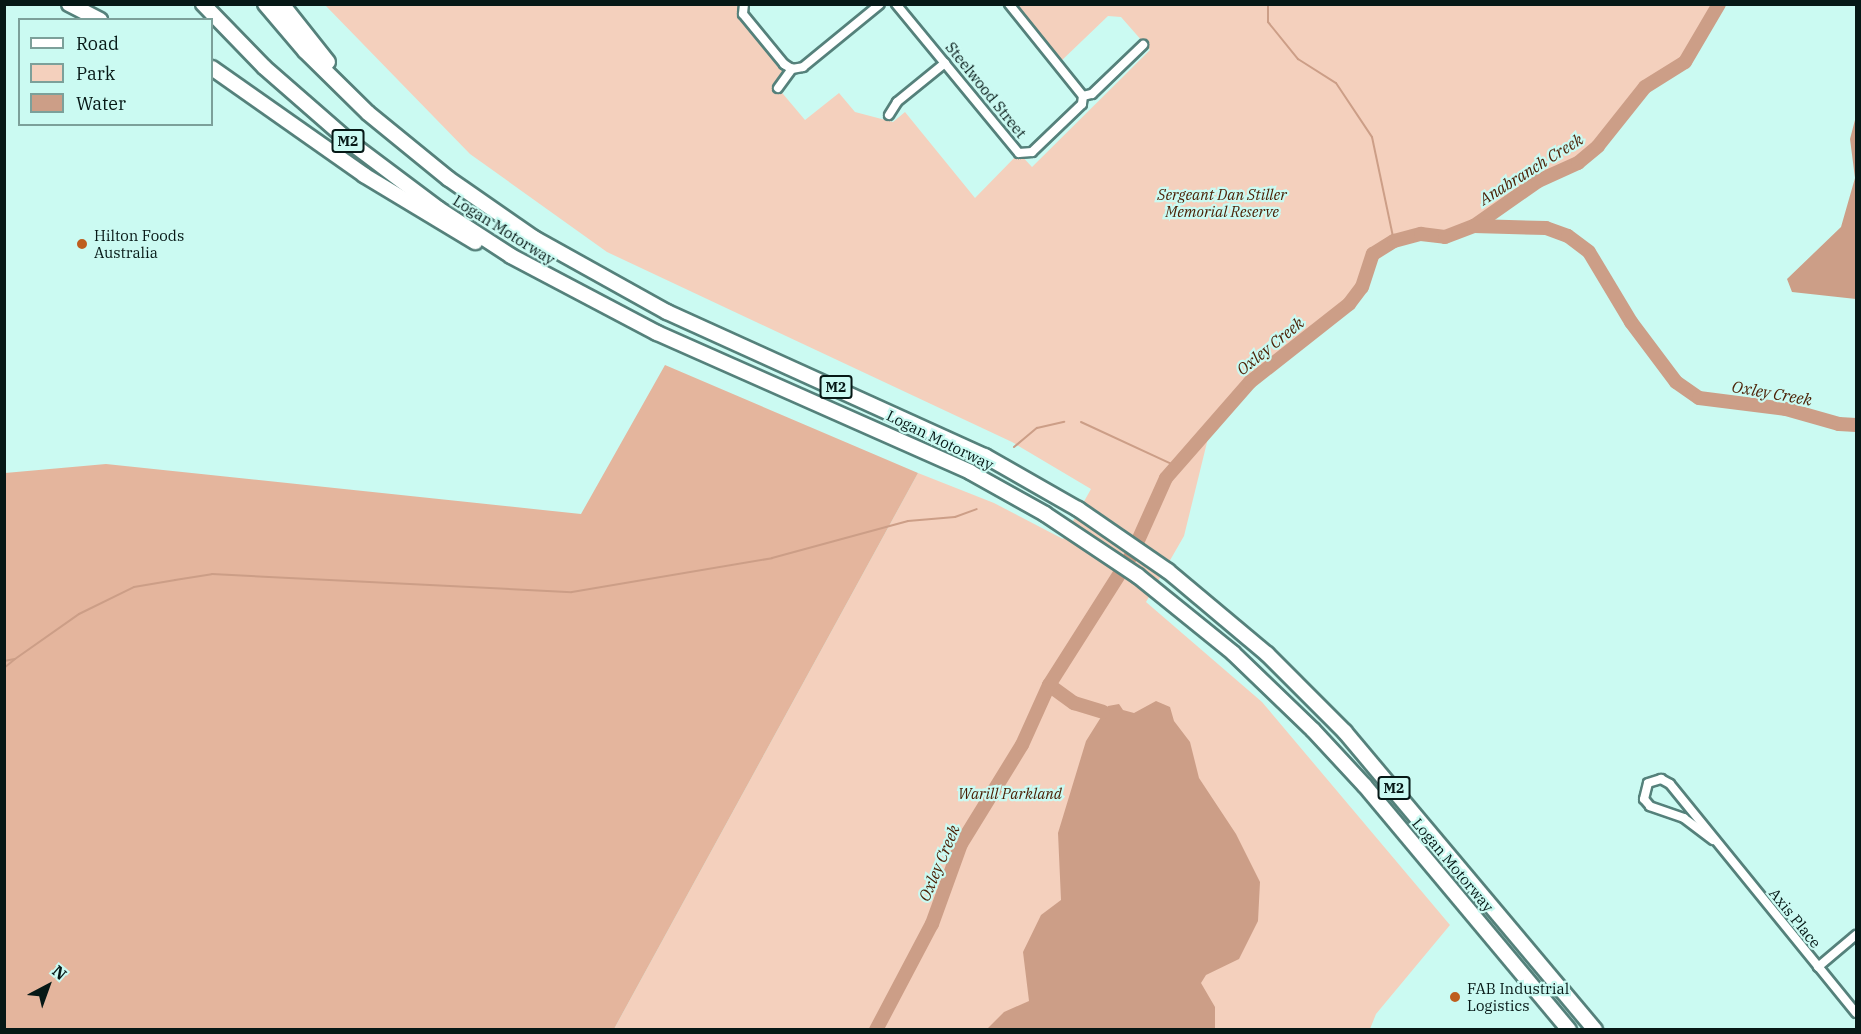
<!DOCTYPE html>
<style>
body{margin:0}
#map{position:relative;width:1861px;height:1034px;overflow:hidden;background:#cbfaf2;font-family:"IBM Plex Serif",serif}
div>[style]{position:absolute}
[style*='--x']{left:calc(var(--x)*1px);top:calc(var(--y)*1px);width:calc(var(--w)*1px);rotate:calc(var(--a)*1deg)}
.green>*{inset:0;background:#f4d0bd}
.forest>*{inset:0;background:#e4b59d}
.water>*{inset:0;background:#cc9e87}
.stream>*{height:2px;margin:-1px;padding:0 1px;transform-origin:1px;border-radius:1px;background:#cc9e87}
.river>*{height:14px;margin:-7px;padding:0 7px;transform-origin:7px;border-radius:7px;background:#cc9e87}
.roads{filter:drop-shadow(2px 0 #55817b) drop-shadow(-2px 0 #55817b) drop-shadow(0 2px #55817b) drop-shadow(0 -2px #55817b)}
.minor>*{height:8px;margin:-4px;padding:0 4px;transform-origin:4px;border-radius:4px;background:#fff}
.motorway>*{height:14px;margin:-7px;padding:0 7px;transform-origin:7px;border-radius:7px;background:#fff}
.dots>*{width:16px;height:16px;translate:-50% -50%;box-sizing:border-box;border:3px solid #cbfaf2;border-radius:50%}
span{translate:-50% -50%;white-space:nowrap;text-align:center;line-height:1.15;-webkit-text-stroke:4.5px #cbfaf2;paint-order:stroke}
.shield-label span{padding:2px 4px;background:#cbfaf2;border:2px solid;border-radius:4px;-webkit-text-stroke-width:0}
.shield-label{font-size:14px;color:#061816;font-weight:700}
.street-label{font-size:15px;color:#061816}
.park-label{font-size:15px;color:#491e03;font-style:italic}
.poi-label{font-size:15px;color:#061816}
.left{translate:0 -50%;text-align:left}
.water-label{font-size:16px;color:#4c2106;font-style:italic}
.frame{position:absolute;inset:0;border:6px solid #061816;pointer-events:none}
.legend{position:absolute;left:18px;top:18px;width:195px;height:108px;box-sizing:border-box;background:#cbfaf2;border:2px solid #7ca09a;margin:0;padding:8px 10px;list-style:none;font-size:18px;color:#061816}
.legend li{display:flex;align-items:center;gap:12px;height:30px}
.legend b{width:30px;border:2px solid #7ca09a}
.north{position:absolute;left:18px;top:956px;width:60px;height:60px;-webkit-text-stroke:4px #cbfaf2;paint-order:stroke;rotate:41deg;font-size:16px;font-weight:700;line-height:24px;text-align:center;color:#061816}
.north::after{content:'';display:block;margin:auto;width:21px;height:27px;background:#061816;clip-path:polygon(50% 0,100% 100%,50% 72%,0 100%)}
</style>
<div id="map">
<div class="green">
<i style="clip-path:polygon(325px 5px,744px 5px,792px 69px,778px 88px,805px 120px,839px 93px,855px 112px,893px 122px,905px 112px,975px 198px,1019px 153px,1032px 167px,1150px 50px,1121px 17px,1108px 16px,1059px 63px,1009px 5px,1719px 5px,1685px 62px,1645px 88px,1598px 146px,1578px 163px,1538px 181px,1474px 226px,1445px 237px,1421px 234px,1394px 241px,1373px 254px,1362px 287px,1349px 304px,1250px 382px,1212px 422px,1184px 536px,1146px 602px,1262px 702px,1450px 925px,1376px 1014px,1370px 1029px,614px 1029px,918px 473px,994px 503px,1063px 539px,1091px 489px,1012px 442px,607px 252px,470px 154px)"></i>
</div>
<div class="forest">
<i style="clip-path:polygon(665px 365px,918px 473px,614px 1029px,5px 1029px,5px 473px,106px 464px,581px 514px)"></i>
</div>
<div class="water">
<i style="clip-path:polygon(1856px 116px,1856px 299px,1792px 292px,1787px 279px,1841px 227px,1855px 178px,1850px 139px)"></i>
<i style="clip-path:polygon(1156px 701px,1170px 707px,1174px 721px,1190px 742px,1199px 778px,1236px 834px,1260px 882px,1258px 921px,1239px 959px,1206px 975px,1201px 983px,1215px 1007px,1215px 1029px,987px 1029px,1004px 1012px,1029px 1001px,1023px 952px,1041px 915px,1061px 900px,1058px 833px,1086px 741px,1108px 706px,1119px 704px,1123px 710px,1134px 713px)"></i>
</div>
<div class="stream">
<i style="--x:1268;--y:4;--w:18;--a:90"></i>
<i style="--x:1268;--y:22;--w:48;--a:51"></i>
<i style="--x:1298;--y:59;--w:45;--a:32.3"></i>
<i style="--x:1336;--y:83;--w:65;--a:56.3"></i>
<i style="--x:1372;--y:137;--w:106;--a:78.1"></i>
<i style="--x:1081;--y:422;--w:105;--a:24.9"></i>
<i style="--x:1014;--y:447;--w:30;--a:-40"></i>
<i style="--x:1037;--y:428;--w:28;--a:-13"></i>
<i style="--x:4;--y:661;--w:11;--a:-10"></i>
<i style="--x:15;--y:659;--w:78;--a:-35.1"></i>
<i style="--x:79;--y:614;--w:61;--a:-26.1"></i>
<i style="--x:134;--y:587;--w:42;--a:-9.7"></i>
<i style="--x:175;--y:580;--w:37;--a:-9"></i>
<i style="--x:212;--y:574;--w:360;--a:2.9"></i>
<i style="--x:572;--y:592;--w:203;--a:-9.6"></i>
<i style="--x:772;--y:558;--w:141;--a:-15.2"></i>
<i style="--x:908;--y:521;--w:47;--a:-4.9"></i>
<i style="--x:955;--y:517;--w:23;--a:-20"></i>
<i style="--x:4;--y:668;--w:13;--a:-39"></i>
</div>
<div class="river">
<i style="--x:1474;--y:226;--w:78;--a:-35.1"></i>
<i style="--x:1538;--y:181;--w:44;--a:-24.2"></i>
<i style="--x:1578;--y:163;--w:26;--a:-40"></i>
<i style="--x:1598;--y:146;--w:75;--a:-51.5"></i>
<i style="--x:1645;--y:87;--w:47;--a:-32"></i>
<i style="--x:1685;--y:62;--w:67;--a:-59.6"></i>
<i style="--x:1049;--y:685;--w:31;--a:36"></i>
<i style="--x:1074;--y:703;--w:30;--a:17"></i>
<i style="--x:876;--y:1030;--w:120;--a:-62.2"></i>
<i style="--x:932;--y:924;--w:85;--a:-70.1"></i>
<i style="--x:961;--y:844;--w:116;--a:-58.4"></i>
<i style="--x:1022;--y:745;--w:66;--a:-65.8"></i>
<i style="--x:1049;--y:685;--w:155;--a:-57.6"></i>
<i style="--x:1132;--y:554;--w:83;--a:-65.9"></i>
<i style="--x:1166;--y:478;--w:128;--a:-48.8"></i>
<i style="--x:1250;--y:382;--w:126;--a:-38.2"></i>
<i style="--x:1349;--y:304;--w:21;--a:-53"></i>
<i style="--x:1362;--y:287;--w:35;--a:-72"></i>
<i style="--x:1373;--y:254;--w:25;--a:-32"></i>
<i style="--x:1394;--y:241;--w:28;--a:-15"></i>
<i style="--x:1421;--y:234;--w:24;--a:7"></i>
<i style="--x:1445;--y:237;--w:31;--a:-21"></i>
<i style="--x:1474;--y:226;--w:72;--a:1.6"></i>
<i style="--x:1546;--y:228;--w:23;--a:20"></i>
<i style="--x:1568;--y:236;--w:26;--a:37"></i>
<i style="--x:1589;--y:252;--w:82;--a:59"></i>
<i style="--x:1631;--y:322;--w:75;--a:53.1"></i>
<i style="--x:1676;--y:382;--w:28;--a:35"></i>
<i style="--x:1699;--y:398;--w:88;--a:7.2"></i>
<i style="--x:1786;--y:409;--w:55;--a:15.8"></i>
<i style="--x:1839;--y:424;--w:17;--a:3"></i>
</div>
<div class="roads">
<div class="minor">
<i style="--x:744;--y:4;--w:10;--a:96"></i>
<i style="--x:743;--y:14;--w:65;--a:50.6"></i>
<i style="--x:784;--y:64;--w:9;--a:32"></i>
<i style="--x:792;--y:69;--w:11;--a:-10"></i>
<i style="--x:803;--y:67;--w:99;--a:-39.3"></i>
<i style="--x:896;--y:4;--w:193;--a:50.5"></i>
<i style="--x:1019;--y:153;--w:13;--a:-4"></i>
<i style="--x:1032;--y:152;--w:69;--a:-43.8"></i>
<i style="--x:1082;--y:104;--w:8;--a:-83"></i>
<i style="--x:1009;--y:4;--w:118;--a:51.2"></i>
<i style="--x:778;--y:88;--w:24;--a:-54"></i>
<i style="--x:1083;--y:96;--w:9;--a:-13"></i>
<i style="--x:1092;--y:94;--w:71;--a:-43.9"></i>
<i style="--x:889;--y:115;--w:15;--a:-58"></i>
<i style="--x:897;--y:102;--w:62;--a:-39.1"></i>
<i style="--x:1713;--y:840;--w:36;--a:-143"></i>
<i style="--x:1684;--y:818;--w:36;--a:-161"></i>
<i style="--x:1650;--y:806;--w:9;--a:-131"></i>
<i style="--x:1644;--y:799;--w:16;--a:-76"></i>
<i style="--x:1648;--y:783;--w:14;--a:-17"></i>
<i style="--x:1661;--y:779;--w:10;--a:29"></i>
<i style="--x:1670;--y:784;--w:295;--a:50.9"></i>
<i style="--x:1818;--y:967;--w:50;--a:-40.1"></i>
</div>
<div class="motorway">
<i style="--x:69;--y:4;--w:35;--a:27"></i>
<i style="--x:203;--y:4;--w:88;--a:45.9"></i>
<i style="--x:264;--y:67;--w:116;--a:41.1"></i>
<i style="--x:351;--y:143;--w:110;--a:36.9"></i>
<i style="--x:439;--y:209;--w:86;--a:33.1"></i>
<i style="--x:511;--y:256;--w:165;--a:27.8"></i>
<i style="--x:657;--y:333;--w:342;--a:23.9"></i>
<i style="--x:970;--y:472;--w:86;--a:29.2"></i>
<i style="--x:1045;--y:514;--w:112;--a:33.7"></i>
<i style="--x:1138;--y:576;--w:122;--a:39"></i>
<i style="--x:1233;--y:653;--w:111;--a:43.9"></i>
<i style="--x:1313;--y:730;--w:76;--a:47.1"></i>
<i style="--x:1365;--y:786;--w:318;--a:50.1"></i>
<i style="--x:265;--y:4;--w:62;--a:49.6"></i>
<i style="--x:305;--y:51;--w:88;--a:44.5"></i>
<i style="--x:368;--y:113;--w:104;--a:39.2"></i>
<i style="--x:449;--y:179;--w:103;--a:34.8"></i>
<i style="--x:534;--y:238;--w:152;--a:29.1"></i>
<i style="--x:667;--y:312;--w:349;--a:24.4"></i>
<i style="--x:985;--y:456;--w:107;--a:29.7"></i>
<i style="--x:1078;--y:509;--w:109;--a:34.6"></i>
<i style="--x:1168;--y:571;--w:129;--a:40"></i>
<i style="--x:1267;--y:654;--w:110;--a:45"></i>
<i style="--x:1345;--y:732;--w:389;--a:50"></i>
<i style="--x:282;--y:4;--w:74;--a:51.6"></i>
<i style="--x:212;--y:68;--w:186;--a:35.1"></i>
<i style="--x:364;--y:175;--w:130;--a:31.1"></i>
</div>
</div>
<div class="dots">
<i style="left:82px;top:244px;background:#be5d1e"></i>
<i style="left:1455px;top:997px;background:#be5d1e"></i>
</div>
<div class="shield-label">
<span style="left:348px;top:141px">M2</span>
<span style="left:836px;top:387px">M2</span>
<span style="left:1394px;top:788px">M2</span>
</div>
<div class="street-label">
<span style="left:986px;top:90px;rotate:51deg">Steelwood Street</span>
<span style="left:504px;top:230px;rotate:32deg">Logan Motorway</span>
<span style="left:940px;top:440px;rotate:26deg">Logan Motorway</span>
<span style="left:1453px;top:865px;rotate:50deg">Logan Motorway</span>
<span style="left:1795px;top:918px;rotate:51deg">Axis Place</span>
</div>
<div class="park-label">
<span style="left:1222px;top:203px">Sergeant Dan Stiller<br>Memorial Reserve</span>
<span style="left:1010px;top:794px">Warill Parkland</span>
</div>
<div class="poi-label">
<span class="left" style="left:94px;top:244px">Hilton Foods<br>Australia</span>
<span class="left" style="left:1467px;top:997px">FAB Industrial<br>Logistics</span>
</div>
<div class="water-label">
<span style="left:1531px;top:169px;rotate:-32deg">Anabranch Creek</span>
<span style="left:1270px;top:346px;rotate:-39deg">Oxley Creek</span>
<span style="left:1772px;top:393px;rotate:10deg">Oxley Creek</span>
<span style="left:939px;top:863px;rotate:-67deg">Oxley Creek</span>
</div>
<div class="frame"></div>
<ul class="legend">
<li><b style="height:8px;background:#fff"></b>Road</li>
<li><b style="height:16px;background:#f4d0bd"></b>Park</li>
<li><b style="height:16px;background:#cc9e87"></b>Water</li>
</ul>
<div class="north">N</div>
</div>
